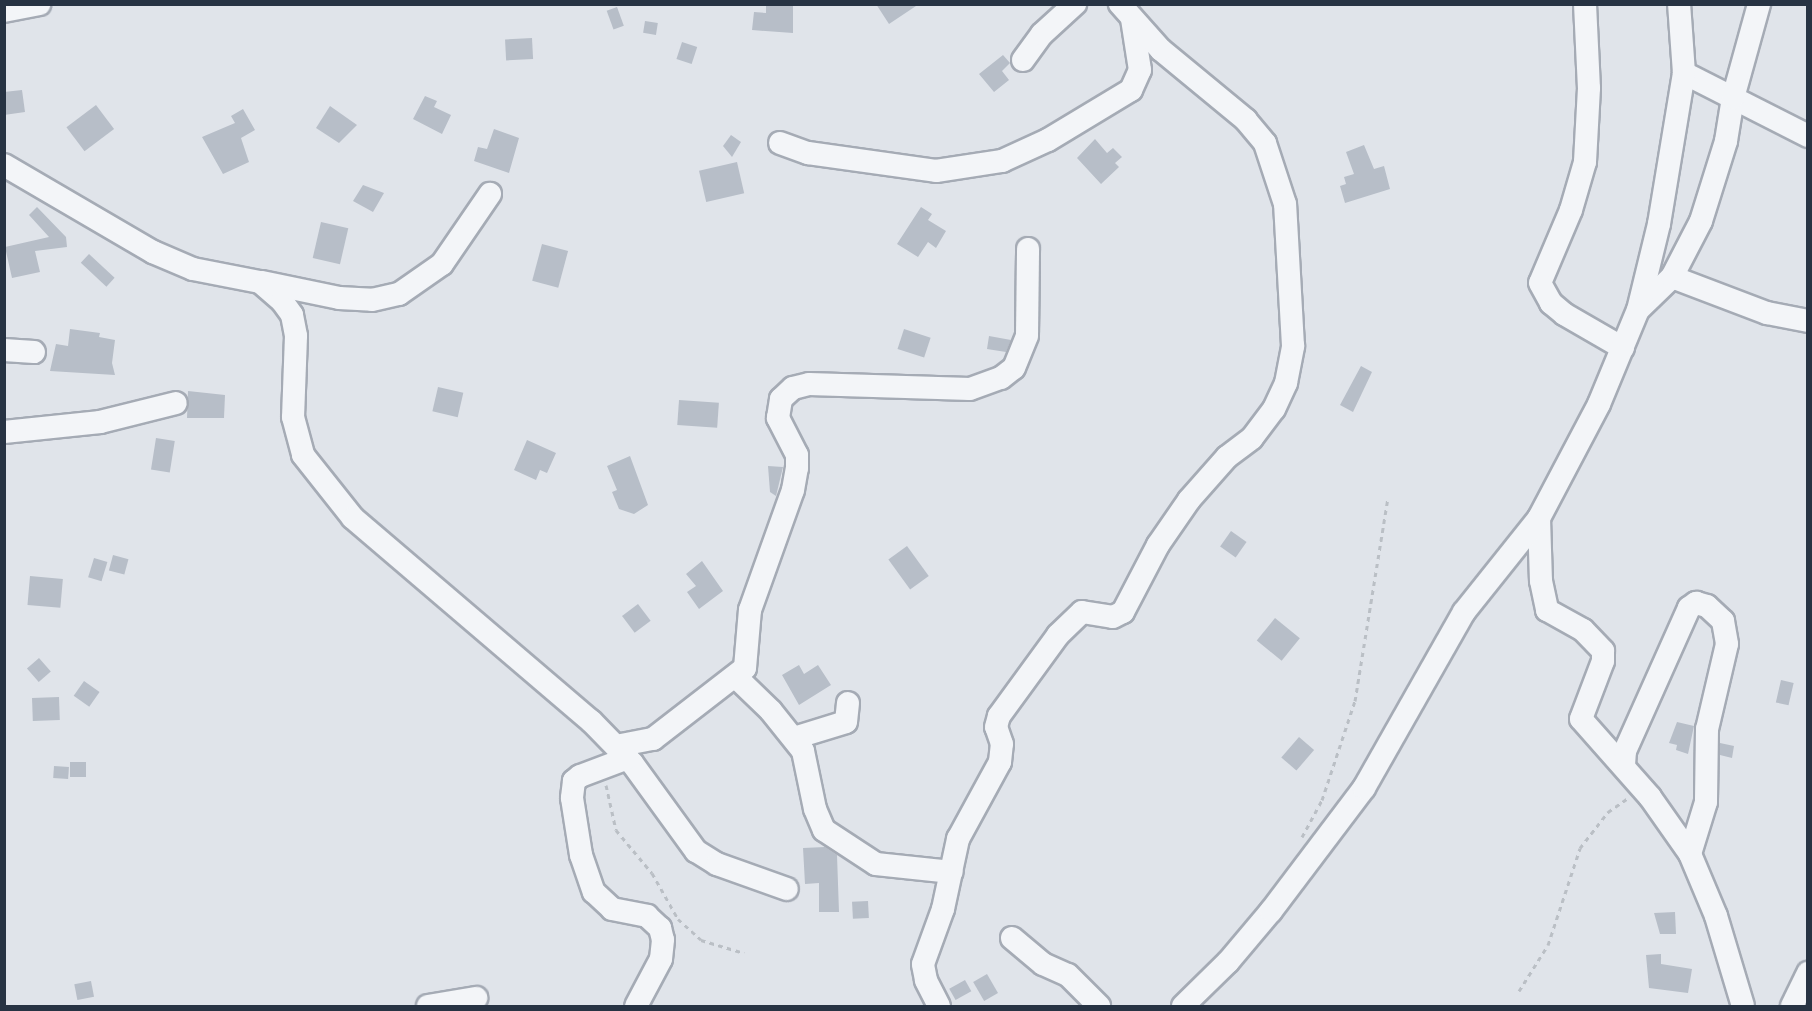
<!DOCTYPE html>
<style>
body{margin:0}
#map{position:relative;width:1812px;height:1011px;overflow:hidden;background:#e0e4ea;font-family:"PT Sans Narrow",sans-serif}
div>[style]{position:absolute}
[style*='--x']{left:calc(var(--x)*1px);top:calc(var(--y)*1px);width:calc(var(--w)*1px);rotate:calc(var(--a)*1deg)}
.building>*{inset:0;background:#b7bec8;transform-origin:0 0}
.path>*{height:3px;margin-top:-1.5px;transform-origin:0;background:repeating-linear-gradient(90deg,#babfc5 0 4.5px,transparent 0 9px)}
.roads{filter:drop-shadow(2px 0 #a5abb5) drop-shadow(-2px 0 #a5abb5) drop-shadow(0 2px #a5abb5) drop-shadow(0 -2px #a5abb5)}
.minor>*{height:22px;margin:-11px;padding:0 11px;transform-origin:11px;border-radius:11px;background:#f3f5f8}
span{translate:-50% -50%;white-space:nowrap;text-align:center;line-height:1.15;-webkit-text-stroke:4.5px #f0f3f7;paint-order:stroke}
.frame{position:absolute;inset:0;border:6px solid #273343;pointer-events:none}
</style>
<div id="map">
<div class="building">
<i style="clip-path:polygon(766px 4px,793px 4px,793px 33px,752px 30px,754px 12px,766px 13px)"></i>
<i style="clip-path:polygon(876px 4px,919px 4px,889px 24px)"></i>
<i style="left:617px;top:7px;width:20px;height:11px;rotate:70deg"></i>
<i style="left:645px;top:21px;width:13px;height:12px;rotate:9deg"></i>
<i style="left:532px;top:38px;width:21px;height:27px;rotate:87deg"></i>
<i style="left:682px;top:42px;width:16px;height:18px;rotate:18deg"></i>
<i style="clip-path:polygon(1003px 55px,1010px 63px,1002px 71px,1009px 80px,994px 92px,979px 74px)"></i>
<i style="clip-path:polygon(22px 90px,25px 112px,4px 115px,4px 92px)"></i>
<i style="clip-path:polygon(425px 96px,437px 101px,434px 107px,451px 115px,442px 134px,413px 119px)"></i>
<i style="left:96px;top:105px;width:30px;height:37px;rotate:53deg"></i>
<i style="clip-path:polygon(330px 106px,357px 125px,339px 143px,316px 128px)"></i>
<i style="clip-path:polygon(243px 109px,255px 130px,241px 138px,249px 162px,223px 174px,202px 137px,235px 123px,231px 116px)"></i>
<i style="clip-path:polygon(494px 129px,519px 138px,509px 173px,474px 161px,478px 147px,487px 149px)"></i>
<i style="clip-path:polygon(731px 135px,741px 142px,732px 157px,723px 146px)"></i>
<i style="clip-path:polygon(1095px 139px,1107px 153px,1113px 148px,1122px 157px,1115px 163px,1119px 167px,1101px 184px,1077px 158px)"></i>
<i style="clip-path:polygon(1364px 145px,1374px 169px,1384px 166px,1390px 189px,1345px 203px,1340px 186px,1346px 184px,1344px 177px,1354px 174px,1346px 152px)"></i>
<i style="left:737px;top:162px;width:32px;height:39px;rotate:77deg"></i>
<i style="clip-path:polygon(363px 185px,384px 193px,373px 212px,353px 201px)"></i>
<i style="clip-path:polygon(37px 207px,66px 237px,67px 247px,35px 251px,40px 272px,12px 278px,5px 247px,49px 237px,29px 215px)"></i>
<i style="clip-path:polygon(921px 207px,932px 214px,928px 220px,946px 231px,936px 248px,928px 242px,918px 257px,897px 244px)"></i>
<i style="left:321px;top:222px;width:28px;height:37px;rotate:13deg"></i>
<i style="left:542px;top:244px;width:27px;height:38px;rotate:15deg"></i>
<i style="left:89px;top:254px;width:35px;height:12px;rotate:43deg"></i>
<i style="clip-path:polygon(70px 329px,100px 333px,99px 337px,115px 340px,112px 363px,115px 375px,50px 371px,56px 344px,68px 346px)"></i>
<i style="left:904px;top:329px;width:28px;height:21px;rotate:18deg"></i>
<i style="clip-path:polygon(989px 336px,1011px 340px,1006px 352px,987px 349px)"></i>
<i style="clip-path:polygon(1361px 366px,1372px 372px,1353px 412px,1340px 405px)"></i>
<i style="left:438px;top:387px;width:26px;height:25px;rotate:13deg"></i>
<i style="clip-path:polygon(188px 391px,225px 395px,224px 418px,187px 418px)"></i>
<i style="left:679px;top:400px;width:40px;height:25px;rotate:4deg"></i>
<i style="left:156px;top:438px;width:19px;height:32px;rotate:9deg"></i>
<i style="clip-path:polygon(527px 440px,556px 453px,547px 473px,540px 470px,536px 480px,514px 470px)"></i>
<i style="clip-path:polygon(630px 456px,648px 505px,634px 514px,619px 509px,612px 492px,617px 490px,607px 466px)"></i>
<i style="clip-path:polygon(768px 466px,783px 467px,776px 496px,770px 492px)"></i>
<i style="left:1231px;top:531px;width:19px;height:19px;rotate:35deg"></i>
<i style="left:907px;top:546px;width:37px;height:23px;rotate:54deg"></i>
<i style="left:113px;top:555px;width:16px;height:16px;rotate:15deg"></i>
<i style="left:94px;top:558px;width:14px;height:20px;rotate:17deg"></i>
<i style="clip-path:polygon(702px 561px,723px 591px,699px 609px,687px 592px,696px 586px,686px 574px)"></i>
<i style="left:30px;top:576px;width:33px;height:29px;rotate:5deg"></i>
<i style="left:638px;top:604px;width:21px;height:20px;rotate:53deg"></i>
<i style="left:1275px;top:618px;width:32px;height:29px;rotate:39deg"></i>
<i style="left:39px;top:658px;width:18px;height:16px;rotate:49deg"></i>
<i style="clip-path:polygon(799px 665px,804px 674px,818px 665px,831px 685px,799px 705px,782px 675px)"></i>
<i style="left:1781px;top:680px;width:13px;height:23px;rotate:13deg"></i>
<i style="left:84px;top:681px;width:19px;height:18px;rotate:35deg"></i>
<i style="left:59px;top:697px;width:23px;height:27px;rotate:88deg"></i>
<i style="clip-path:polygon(1677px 722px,1694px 726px,1688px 754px,1676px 750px,1677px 745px,1669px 743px)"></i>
<i style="left:1299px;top:737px;width:20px;height:27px;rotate:41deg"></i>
<i style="clip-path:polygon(1720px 743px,1734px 746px,1732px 758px,1720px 755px)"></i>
<i style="left:70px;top:762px;width:16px;height:15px"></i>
<i style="left:54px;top:766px;width:15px;height:12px;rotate:4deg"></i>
<i style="clip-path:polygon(825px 847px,837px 855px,839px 912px,819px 912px,819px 883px,805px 884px,803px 848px)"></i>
<i style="left:868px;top:901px;width:17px;height:16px;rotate:87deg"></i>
<i style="clip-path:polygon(1675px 912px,1676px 934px,1660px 934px,1654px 913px)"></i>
<i style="clip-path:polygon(1661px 954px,1661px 964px,1692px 969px,1688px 993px,1649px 988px,1646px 955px)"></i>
<i style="left:987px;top:974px;width:22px;height:16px;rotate:60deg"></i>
<i style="left:965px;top:980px;width:13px;height:18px;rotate:61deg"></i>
<i style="left:91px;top:981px;width:16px;height:17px;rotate:79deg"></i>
</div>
<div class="path">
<i style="--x:606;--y:785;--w:46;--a:77.5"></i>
<i style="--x:616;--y:830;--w:56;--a:50.1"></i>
<i style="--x:652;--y:873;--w:53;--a:60.5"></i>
<i style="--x:678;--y:919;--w:31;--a:42"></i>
<i style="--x:701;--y:940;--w:45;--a:16.8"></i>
<i style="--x:1302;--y:837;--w:42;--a:-61.6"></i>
<i style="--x:1322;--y:800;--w:104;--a:-71.6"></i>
<i style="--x:1355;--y:701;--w:206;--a:-80.8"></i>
<i style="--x:1519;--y:991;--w:54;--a:-57.8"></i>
<i style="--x:1548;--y:945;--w:102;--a:-71.7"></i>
<i style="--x:1580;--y:848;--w:46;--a:-52.1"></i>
<i style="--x:1608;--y:812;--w:24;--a:-35"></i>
</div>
<div class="roads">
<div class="minor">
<i style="--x:1585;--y:4;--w:84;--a:87.3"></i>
<i style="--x:1589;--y:88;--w:74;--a:93.1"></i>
<i style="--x:1585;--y:162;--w:50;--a:106.3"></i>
<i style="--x:1571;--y:210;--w:79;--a:113"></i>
<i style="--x:1540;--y:283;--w:23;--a:61"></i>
<i style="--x:1551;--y:303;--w:17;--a:40"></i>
<i style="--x:1564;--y:314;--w:68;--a:30"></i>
<i style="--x:4;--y:11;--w:36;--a:-11"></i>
<i style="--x:1023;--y:60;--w:32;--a:-54"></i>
<i style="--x:1042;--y:34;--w:45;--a:-42.3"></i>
<i style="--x:1684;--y:73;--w:139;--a:26.9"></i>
<i style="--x:780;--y:143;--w:30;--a:20"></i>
<i style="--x:808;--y:153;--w:129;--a:8"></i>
<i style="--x:936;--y:171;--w:67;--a:-8.6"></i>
<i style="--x:1002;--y:161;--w:51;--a:-24.5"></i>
<i style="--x:1048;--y:140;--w:97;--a:-31.1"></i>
<i style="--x:1131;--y:90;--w:22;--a:-66"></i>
<i style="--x:1140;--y:70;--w:52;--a:-98.9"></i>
<i style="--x:4;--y:165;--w:173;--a:30.3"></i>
<i style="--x:153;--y:252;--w:43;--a:23"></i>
<i style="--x:193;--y:269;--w:68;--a:11"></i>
<i style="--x:260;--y:282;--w:29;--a:41"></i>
<i style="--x:282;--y:301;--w:17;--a:54"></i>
<i style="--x:292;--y:315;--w:21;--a:79"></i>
<i style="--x:296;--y:336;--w:81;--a:92.1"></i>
<i style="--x:293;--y:417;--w:39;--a:75"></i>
<i style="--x:303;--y:455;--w:80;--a:51.6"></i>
<i style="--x:353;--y:518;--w:313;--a:40.5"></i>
<i style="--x:591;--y:721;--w:59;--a:45.7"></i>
<i style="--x:632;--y:763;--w:109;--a:54"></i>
<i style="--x:696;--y:851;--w:25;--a:32"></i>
<i style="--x:717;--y:864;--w:74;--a:19.7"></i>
<i style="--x:1672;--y:277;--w:102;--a:20.8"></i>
<i style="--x:1767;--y:313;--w:42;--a:11"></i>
<i style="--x:262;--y:282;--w:79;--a:11.7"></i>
<i style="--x:339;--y:298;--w:33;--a:3"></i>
<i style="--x:372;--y:300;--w:28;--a:-13"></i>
<i style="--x:399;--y:294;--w:52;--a:-34.9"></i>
<i style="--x:442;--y:264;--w:85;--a:-55.6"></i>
<i style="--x:1639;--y:309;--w:46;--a:-44.1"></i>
<i style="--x:1672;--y:277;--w:63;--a:-62.6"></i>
<i style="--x:1701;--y:221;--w:84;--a:-72.6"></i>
<i style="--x:1726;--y:141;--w:44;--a:-80.8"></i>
<i style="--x:1733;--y:98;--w:98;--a:-74.5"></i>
<i style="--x:4;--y:350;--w:30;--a:4"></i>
<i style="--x:4;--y:432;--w:97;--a:-5.9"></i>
<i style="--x:100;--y:422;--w:78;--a:-14"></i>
<i style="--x:1539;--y:518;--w:63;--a:88.2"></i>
<i style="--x:1541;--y:581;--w:30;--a:78"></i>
<i style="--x:1547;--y:610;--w:41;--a:29.1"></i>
<i style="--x:1583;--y:630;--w:29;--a:46"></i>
<i style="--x:1603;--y:651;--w:10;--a:90"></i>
<i style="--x:1603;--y:661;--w:62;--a:110.8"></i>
<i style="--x:1581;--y:719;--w:104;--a:48.5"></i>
<i style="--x:1650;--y:797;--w:70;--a:54.9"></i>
<i style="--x:1690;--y:854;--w:67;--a:67.2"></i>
<i style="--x:1716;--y:916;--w:94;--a:73.3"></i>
<i style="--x:737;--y:678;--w:47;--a:44.1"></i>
<i style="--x:771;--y:711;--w:51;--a:51.3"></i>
<i style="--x:803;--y:751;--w:59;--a:78.3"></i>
<i style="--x:815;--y:809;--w:23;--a:67"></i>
<i style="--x:824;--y:830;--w:62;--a:33.2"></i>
<i style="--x:876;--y:864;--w:76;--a:6"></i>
<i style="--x:794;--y:738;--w:54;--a:-17.1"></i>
<i style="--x:846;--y:722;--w:19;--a:-84"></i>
<i style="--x:616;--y:746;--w:38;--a:-11"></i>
<i style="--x:653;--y:739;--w:116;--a:-37.7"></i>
<i style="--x:745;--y:668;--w:58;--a:-85.1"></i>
<i style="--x:750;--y:610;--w:127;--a:-70.3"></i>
<i style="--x:793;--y:490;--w:22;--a:-80"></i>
<i style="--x:797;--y:468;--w:13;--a:-90"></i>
<i style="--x:797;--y:455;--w:42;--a:-117.2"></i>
<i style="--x:778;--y:418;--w:19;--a:-81"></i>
<i style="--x:781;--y:399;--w:16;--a:-43"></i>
<i style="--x:793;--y:388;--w:16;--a:-14"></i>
<i style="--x:809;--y:384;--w:161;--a:1.8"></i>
<i style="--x:970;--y:389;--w:33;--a:-20"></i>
<i style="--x:1001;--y:378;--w:16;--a:-38"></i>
<i style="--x:1014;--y:368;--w:35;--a:-68"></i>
<i style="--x:1027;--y:335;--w:86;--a:-89.3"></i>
<i style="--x:628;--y:758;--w:51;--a:159.4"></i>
<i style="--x:580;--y:776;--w:8;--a:140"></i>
<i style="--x:574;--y:781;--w:17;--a:97"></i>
<i style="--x:572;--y:798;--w:58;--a:81"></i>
<i style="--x:581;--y:855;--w:39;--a:71"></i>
<i style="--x:594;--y:892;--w:25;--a:43"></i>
<i style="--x:612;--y:909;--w:36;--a:11"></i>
<i style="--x:647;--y:916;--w:18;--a:43"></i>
<i style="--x:660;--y:928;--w:12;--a:76"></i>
<i style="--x:663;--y:940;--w:19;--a:96"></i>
<i style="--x:661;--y:959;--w:53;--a:118"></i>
<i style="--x:1624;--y:765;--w:14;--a:-86"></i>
<i style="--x:1625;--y:751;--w:157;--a:-65.9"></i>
<i style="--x:1689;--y:608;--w:9;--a:-36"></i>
<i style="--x:1696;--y:603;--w:11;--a:15"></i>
<i style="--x:1707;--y:606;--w:22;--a:43"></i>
<i style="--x:1723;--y:621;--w:23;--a:80"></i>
<i style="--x:1727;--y:644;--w:87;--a:103.2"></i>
<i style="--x:1707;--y:729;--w:73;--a:90.8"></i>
<i style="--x:1706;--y:802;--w:54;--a:107.1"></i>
<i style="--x:1012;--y:938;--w:40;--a:40"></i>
<i style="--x:1043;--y:964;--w:27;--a:24"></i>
<i style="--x:1068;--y:975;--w:44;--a:45"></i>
<i style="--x:428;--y:1006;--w:49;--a:-9.5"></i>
<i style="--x:939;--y:1006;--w:29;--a:-117"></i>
<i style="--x:926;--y:980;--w:16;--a:-101"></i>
<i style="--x:923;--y:964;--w:59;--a:-70"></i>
<i style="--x:943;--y:909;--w:72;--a:-77.9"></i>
<i style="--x:958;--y:839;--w:88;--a:-61.4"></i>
<i style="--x:1000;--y:762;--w:18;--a:-84"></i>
<i style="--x:1002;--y:744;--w:18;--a:-109"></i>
<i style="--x:996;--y:727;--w:11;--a:-75"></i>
<i style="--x:999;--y:716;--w:100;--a:-53.9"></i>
<i style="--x:1058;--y:635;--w:33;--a:-44"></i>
<i style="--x:1082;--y:612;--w:31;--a:9"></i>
<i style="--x:1113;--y:617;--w:11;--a:-27"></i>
<i style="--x:1123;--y:612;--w:76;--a:-62.4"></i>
<i style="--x:1158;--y:545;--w:55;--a:-55.4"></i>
<i style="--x:1189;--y:500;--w:57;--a:-48.5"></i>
<i style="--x:1227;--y:457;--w:31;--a:-37"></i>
<i style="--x:1252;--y:438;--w:36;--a:-53"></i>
<i style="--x:1274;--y:409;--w:29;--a:-65"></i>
<i style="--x:1286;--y:383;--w:38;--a:-79"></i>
<i style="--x:1293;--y:346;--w:142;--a:-93.2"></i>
<i style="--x:1285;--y:204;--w:64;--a:-108.2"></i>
<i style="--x:1265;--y:143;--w:30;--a:-130"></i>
<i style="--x:1246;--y:120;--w:110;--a:-140.5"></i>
<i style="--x:1161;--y:50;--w:62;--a:-131.7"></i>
<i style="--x:1183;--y:1006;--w:63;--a:-44.4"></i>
<i style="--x:1228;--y:962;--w:67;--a:-49.9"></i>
<i style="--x:1271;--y:911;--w:154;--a:-52.9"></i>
<i style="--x:1364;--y:788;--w:202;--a:-60.4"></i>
<i style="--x:1464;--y:612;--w:120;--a:-51.4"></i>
<i style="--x:1539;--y:518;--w:129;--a:-62.2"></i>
<i style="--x:1599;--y:404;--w:102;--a:-67.5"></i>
<i style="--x:1638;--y:310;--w:89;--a:-76.3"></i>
<i style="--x:1659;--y:224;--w:153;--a:-80.6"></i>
<i style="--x:1684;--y:73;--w:69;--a:-94.1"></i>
<i style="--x:1792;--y:1006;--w:37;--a:-64"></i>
</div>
</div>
<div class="frame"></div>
</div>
